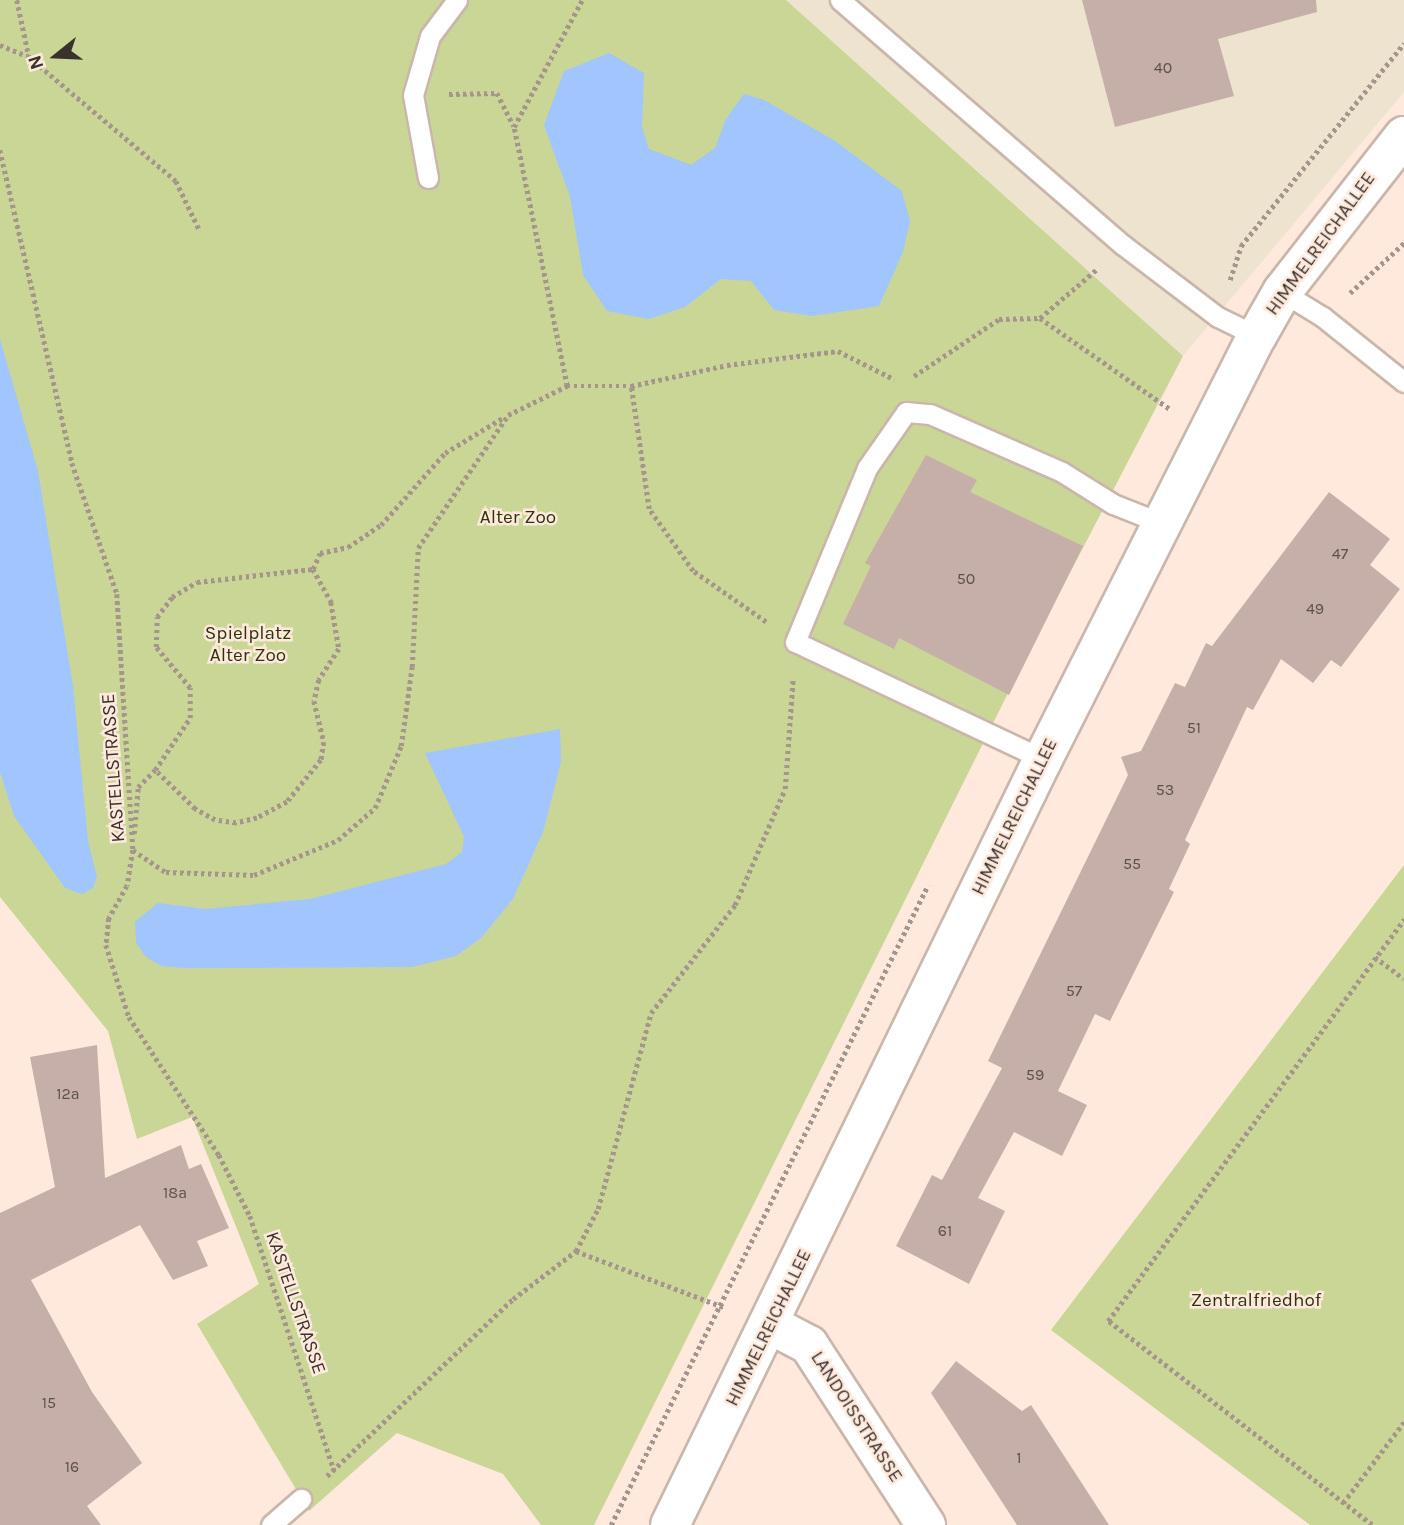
<!DOCTYPE html>
<style>
body{margin:0}
#map{position:relative;width:1404px;height:1525px;overflow:hidden;background:#ffe9dd;font-family:Karla,sans-serif}
div>[style]{position:absolute}
[style*='--x']{left:calc(var(--x)*1px);top:calc(var(--y)*1px);width:calc(var(--w)*1px);rotate:calc(var(--a)*1deg)}
.commercial>*{inset:0;background:#ede3ce}
.green>*{inset:0;background:#c9d696}
.water>*{inset:0;background:#a1c5ff}
.building>*{inset:0;background:#c6afa9}
.path>*{height:4.5px;margin-top:-2.25px;transform-origin:0;background:repeating-linear-gradient(90deg,#a5958c 0 3.5px,transparent 0 7px)}
.roads{filter:drop-shadow(2px 0 #cab6aa) drop-shadow(-2px 0 #cab6aa) drop-shadow(0 2px #cab6aa) drop-shadow(0 -2px #cab6aa)}
.service>*{height:19px;margin:-9.5px;padding:0 9.5px;transform-origin:9.5px;border-radius:9.5px;background:#fff}
.minor>*{height:38px;margin:-19px;padding:0 19px;transform-origin:19px;border-radius:19px;background:#fff}
.tertiary>*{height:38px;margin:-19px;padding:0 19px;transform-origin:19px;border-radius:19px;background:#fff}
span{translate:-50% -50%;white-space:nowrap;text-align:center;line-height:1.15;-webkit-text-stroke:5px #ffe9dd;paint-order:stroke}
.number-label{font-size:16px;color:#5d514c}
.number-label span{-webkit-text-stroke-width:0}
.street-label{font-size:19px;color:#3a322d}
.park-label{font-size:19px;color:#2d340e}
.north{position:absolute;left:21px;top:21px;width:70px;height:70px;-webkit-text-stroke:5px #ffe9dd;paint-order:stroke;rotate:252deg;font-size:19px;font-weight:700;line-height:28px;text-align:center;color:#3a322d}
.north::after{content:'';display:block;margin:auto;width:24px;height:32px;background:#3a322d;clip-path:polygon(50% 0,100% 100%,50% 72%,0 100%)}
</style>
<div id="map">
<div class="commercial">
<i style="clip-path:polygon(786px 0,1404px 0,1404px 92px,1183px 356px)"></i>
</div>
<div class="green">
<i style="clip-path:polygon(0 0,786px 0,1183px 356px,1023px 663px,594px 1525px,541px 1525px,503px 1474px,397px 1433px,309px 1511px,197px 1324px,259px 1284px,192px 1117px,137px 1139px,108px 1031px,0 897px)"></i>
<i style="clip-path:polygon(1404px 865px,1404px 1525px,1310px 1525px,1051px 1330px)"></i>
</div>
<div class="water">
<i style="clip-path:polygon(609px 53px,644px 73px,642px 127px,649px 149px,691px 165px,715px 148px,726px 119px,744px 94px,764px 100px,835px 141px,902px 191px,910px 221px,903px 252px,879px 306px,812px 316px,774px 310px,751px 281px,721px 279px,685px 307px,649px 319px,607px 311px,583px 275px,570px 197px,544px 125px,564px 71px)"></i>
<i style="clip-path:polygon(0 339px,38px 471px,73px 686px,88px 841px,97px 877px,93px 888px,82px 894px,65px 888px,14px 816px,0 772px)"></i>
<i style="clip-path:polygon(560px 729px,561px 762px,543px 832px,513px 899px,481px 938px,456px 956px,412px 967px,183px 968px,161px 966px,146px 957px,136px 943px,135px 922px,158px 903px,205px 909px,310px 899px,446px 864px,462px 852px,464px 837px,425px 753px)"></i>
</div>
<div class="building">
<i style="clip-path:polygon(1082px 0,1316px 0,1317px 12px,1218px 39px,1234px 96px,1115px 127px)"></i>
<i style="clip-path:polygon(926px 455px,977px 480px,970px 492px,1083px 546px,1009px 695px,899px 638px,894px 649px,843px 624px,871px 566px,865px 563px)"></i>
<i style="clip-path:polygon(1329px 492px,1390px 539px,1370px 565px,1400px 589px,1341px 667px,1331px 660px,1313px 683px,1281px 659px,1253px 710px,1247px 707px,1185px 840px,1190px 844px,1169px 889px,1174px 892px,1110px 1021px,1095px 1014px,1058px 1091px,1087px 1105px,1062px 1156px,1014px 1132px,978px 1198px,1005px 1211px,969px 1284px,896px 1246px,932px 1175px,942px 1180px,1002px 1068px,988px 1061px,1128px 775px,1121px 757px,1141px 751px,1175px 683px,1185px 687px,1206px 643px,1212px 646px)"></i>
<i style="clip-path:polygon(97px 1045px,105px 1178px,181px 1145px,189px 1169px,201px 1164px,229px 1228px,197px 1241px,208px 1266px,173px 1280px,140px 1225px,31px 1280px,92px 1392px,142px 1463px,87px 1506px,101px 1525px,0 1525px,0 1213px,55px 1187px,30px 1057px)"></i>
<i style="clip-path:polygon(956px 1361px,1022px 1411px,1031px 1405px,1109px 1525px,1017px 1525px,931px 1393px)"></i>
</div>
<div class="path">
<i style="--x:17;--y:0;--w:58;--a:78.1"></i>
<i style="--x:0;--y:45;--w:31;--a:22"></i>
<i style="--x:29;--y:57;--w:192;--a:40.1"></i>
<i style="--x:176;--y:181;--w:53;--a:64.4"></i>
<i style="--x:449;--y:94;--w:48;--a:-1.2"></i>
<i style="--x:497;--y:93;--w:37;--a:63"></i>
<i style="--x:0;--y:150;--w:321;--a:77"></i>
<i style="--x:72;--y:463;--w:139;--a:71"></i>
<i style="--x:117;--y:594;--w:256;--a:86.4"></i>
<i style="--x:133;--y:850;--w:36;--a:99"></i>
<i style="--x:127;--y:886;--w:37;--a:119"></i>
<i style="--x:109;--y:918;--w:27;--a:96"></i>
<i style="--x:106;--y:945;--w:76;--a:72.3"></i>
<i style="--x:129;--y:1017;--w:165;--a:56.9"></i>
<i style="--x:219;--y:1155;--w:68;--a:63.1"></i>
<i style="--x:250;--y:1216;--w:268;--a:71.7"></i>
<i style="--x:1230;--y:280;--w:36;--a:-72"></i>
<i style="--x:1241;--y:246;--w:260;--a:-51.2"></i>
<i style="--x:1350;--y:293;--w:74;--a:-42.8"></i>
<i style="--x:1040;--y:318;--w:75;--a:-40.7"></i>
<i style="--x:914;--y:376;--w:102;--a:-33.8"></i>
<i style="--x:999;--y:319;--w:41;--a:-1.4"></i>
<i style="--x:1040;--y:318;--w:159;--a:35"></i>
<i style="--x:567;--y:386;--w:64;--a:0"></i>
<i style="--x:313;--y:569;--w:38;--a:61"></i>
<i style="--x:331;--y:602;--w:48;--a:80.3"></i>
<i style="--x:339;--y:649;--w:37;--a:123"></i>
<i style="--x:319;--y:680;--w:22;--a:103"></i>
<i style="--x:314;--y:701;--w:42;--a:76.3"></i>
<i style="--x:324;--y:742;--w:18;--a:99"></i>
<i style="--x:321;--y:760;--w:54;--a:129"></i>
<i style="--x:287;--y:802;--w:34;--a:152"></i>
<i style="--x:257;--y:818;--w:22;--a:167"></i>
<i style="--x:236;--y:823;--w:21;--a:-172"></i>
<i style="--x:215;--y:820;--w:23;--a:-151"></i>
<i style="--x:195;--y:809;--w:56;--a:-135.7"></i>
<i style="--x:155;--y:770;--w:63;--a:-56.1"></i>
<i style="--x:190;--y:718;--w:30;--a:-90"></i>
<i style="--x:190;--y:688;--w:53;--a:-129.7"></i>
<i style="--x:156;--y:647;--w:30;--a:-88"></i>
<i style="--x:157;--y:617;--w:25;--a:-53"></i>
<i style="--x:172;--y:597;--w:29;--a:-31"></i>
<i style="--x:197;--y:582;--w:117;--a:-6.4"></i>
<i style="--x:313;--y:569;--w:17;--a:-66"></i>
<i style="--x:320;--y:553;--w:29;--a:-12"></i>
<i style="--x:348;--y:547;--w:40;--a:-34"></i>
<i style="--x:381;--y:525;--w:96;--a:-48.4"></i>
<i style="--x:445;--y:453;--w:69;--a:-31.4"></i>
<i style="--x:766;--y:622;--w:89;--a:-145.1"></i>
<i style="--x:693;--y:571;--w:76;--a:-125.4"></i>
<i style="--x:649;--y:509;--w:124;--a:-98.3"></i>
<i style="--x:631;--y:386;--w:98;--a:-12.3"></i>
<i style="--x:727;--y:365;--w:112;--a:-7.2"></i>
<i style="--x:838;--y:351;--w:63;--a:26.6"></i>
<i style="--x:134;--y:834;--w:47;--a:-85.1"></i>
<i style="--x:138;--y:787;--w:24;--a:-45"></i>
<i style="--x:133;--y:850;--w:40;--a:34"></i>
<i style="--x:166;--y:872;--w:88;--a:2"></i>
<i style="--x:254;--y:875;--w:91;--a:-22.6"></i>
<i style="--x:338;--y:840;--w:49;--a:-40.9"></i>
<i style="--x:375;--y:808;--w:67;--a:-67.2"></i>
<i style="--x:401;--y:746;--w:80;--a:-82.1"></i>
<i style="--x:412;--y:667;--w:119;--a:-87.1"></i>
<i style="--x:418;--y:548;--w:161;--a:-55.9"></i>
<i style="--x:508;--y:415;--w:66;--a:-26.2"></i>
<i style="--x:567;--y:386;--w:264;--a:-101.6"></i>
<i style="--x:514;--y:127;--w:144;--a:-61.8"></i>
<i style="--x:1375;--y:957;--w:36;--a:37"></i>
<i style="--x:576;--y:1251;--w:160;--a:20.8"></i>
<i style="--x:327;--y:1476;--w:257;--a:-43.6"></i>
<i style="--x:513;--y:1299;--w:79;--a:-37.3"></i>
<i style="--x:576;--y:1251;--w:47;--a:-62.4"></i>
<i style="--x:598;--y:1209;--w:203;--a:-74.9"></i>
<i style="--x:651;--y:1013;--w:137;--a:-52.1"></i>
<i style="--x:735;--y:905;--w:126;--a:-66.7"></i>
<i style="--x:785;--y:789;--w:111;--a:-85.9"></i>
<i style="--x:1343;--y:1503;--w:101;--a:-53"></i>
<i style="--x:611;--y:1525;--w:714;--a:-63.65"></i>
<i style="--x:1372;--y:1525;--w:334;--a:-142.3"></i>
<i style="--x:1108;--y:1321;--w:499;--a:-53.6"></i>
</div>
<div class="roads">
<div class="service">
<i style="--x:840;--y:0;--w:374;--a:40.9"></i>
<i style="--x:1123;--y:245;--w:119;--a:37.2"></i>
<i style="--x:1218;--y:317;--w:43;--a:26"></i>
<i style="--x:428;--y:178;--w:84;--a:-100.2"></i>
<i style="--x:413;--y:95;--w:61;--a:-73.9"></i>
<i style="--x:430;--y:36;--w:45;--a:-53.1"></i>
<i style="--x:1282;--y:292;--w:48;--a:31.4"></i>
<i style="--x:1323;--y:317;--w:104;--a:38.7"></i>
<i style="--x:1043;--y:759;--w:274;--a:-154.7"></i>
<i style="--x:795;--y:642;--w:188;--a:-67.5"></i>
<i style="--x:867;--y:468;--w:68;--a:-55.1"></i>
<i style="--x:906;--y:412;--w:24;--a:5"></i>
<i style="--x:930;--y:414;--w:144;--a:23.7"></i>
<i style="--x:1062;--y:472;--w:60;--a:32.1"></i>
<i style="--x:1113;--y:504;--w:52;--a:21.6"></i>
<i style="--x:271;--y:1525;--w:40;--a:-41"></i>
</div>
<div class="minor">
<i style="--x:771;--y:1325;--w:43;--a:27.8"></i>
<i style="--x:809;--y:1345;--w:215;--a:57"></i>
</div>
<div class="tertiary">
<i style="--x:670;--y:1525;--w:852;--a:-64.04"></i>
<i style="--x:1043;--y:759;--w:474;--a:-63.2"></i>
<i style="--x:1257;--y:336;--w:51;--a:-60.4"></i>
<i style="--x:1282;--y:292;--w:198;--a:-52"></i>
</div>
</div>
<div class="number-label">
<span style="left:1163px;top:68px">40</span>
<span style="left:1340px;top:554px">47</span>
<span style="left:966px;top:579px">50</span>
<span style="left:1315px;top:609px">49</span>
<span style="left:1194px;top:728px">51</span>
<span style="left:1165px;top:790px">53</span>
<span style="left:1132px;top:864px">55</span>
<span style="left:1074px;top:991px">57</span>
<span style="left:1035px;top:1075px">59</span>
<span style="left:68px;top:1094px">12a</span>
<span style="left:175px;top:1193px">18a</span>
<span style="left:945px;top:1231px">61</span>
<span style="left:49px;top:1403px">15</span>
<span style="left:1019px;top:1458px">1</span>
<span style="left:72px;top:1467px">16</span>
</div>
<div class="street-label">
<span style="left:1321px;top:244px;rotate:-54deg">HIMMELREICHALLEE</span>
<span style="left:114px;top:768px;rotate:-94deg">KASTELLSTRASSE</span>
<span style="left:1015px;top:817px;rotate:-64deg">HIMMELREICHALLEE</span>
<span style="left:295px;top:1303px;rotate:71deg">KASTELLSTRASSE</span>
<span style="left:769px;top:1328px;rotate:-64deg">HIMMELREICHALLEE</span>
<span style="left:856px;top:1417px;rotate:57deg">LANDOISSTRASSE</span>
</div>
<div class="park-label">
<span style="left:518px;top:518px">Alter Zoo</span>
<span style="left:248px;top:645px">Spielplatz<br>Alter Zoo</span>
<span style="left:1256px;top:1301px">Zentralfriedhof</span>
</div>
<div class="north">N</div>
</div>
